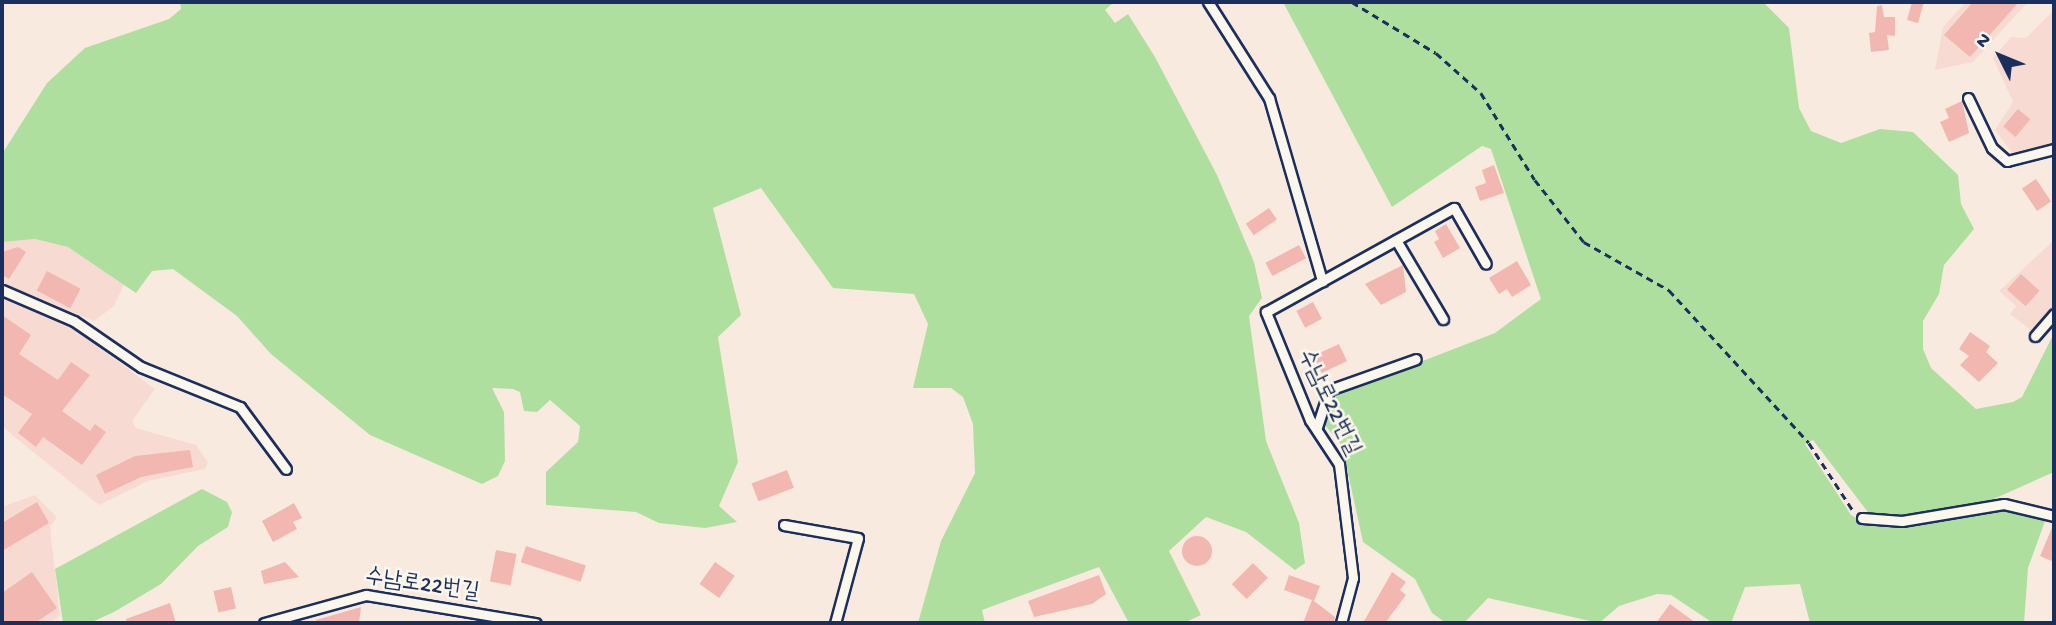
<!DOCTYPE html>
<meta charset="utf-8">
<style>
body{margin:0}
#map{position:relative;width:2056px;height:625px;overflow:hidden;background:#f9eae0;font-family:"Gochi Hand","Poor Story",sans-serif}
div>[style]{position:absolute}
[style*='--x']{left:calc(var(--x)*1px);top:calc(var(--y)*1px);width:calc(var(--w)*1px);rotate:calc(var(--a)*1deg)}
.built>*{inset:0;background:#f7dbd2}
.green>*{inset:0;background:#afdf9f}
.building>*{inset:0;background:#f2b7b0;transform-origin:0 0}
.round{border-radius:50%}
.path>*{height:2.5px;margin-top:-1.25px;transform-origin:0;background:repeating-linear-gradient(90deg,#1b2f5e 0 7px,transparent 0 12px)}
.roads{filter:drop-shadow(2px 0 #1b2f5e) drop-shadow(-2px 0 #1b2f5e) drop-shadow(0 2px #1b2f5e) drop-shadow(0 -2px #1b2f5e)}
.lane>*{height:9px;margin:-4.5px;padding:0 4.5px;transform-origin:4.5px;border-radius:4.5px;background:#fbf7ec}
span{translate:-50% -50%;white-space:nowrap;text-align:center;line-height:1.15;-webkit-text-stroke:5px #fbf7ec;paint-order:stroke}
.street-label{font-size:23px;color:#1b2f5e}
.frame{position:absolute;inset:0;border:4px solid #1b2f5e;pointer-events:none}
.north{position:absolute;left:1965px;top:21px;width:70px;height:70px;-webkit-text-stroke:5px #fbf7ec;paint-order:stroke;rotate:313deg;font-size:19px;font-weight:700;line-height:28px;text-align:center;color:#1b2f5e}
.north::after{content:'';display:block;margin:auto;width:24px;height:32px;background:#1b2f5e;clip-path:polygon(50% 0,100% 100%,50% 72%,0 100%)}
</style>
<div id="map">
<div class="built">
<i style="clip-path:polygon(1966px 2px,2054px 2px,2028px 2px,1973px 62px,1935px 70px,1943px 27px)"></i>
<i style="clip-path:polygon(2054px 10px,2054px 145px,2013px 154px,1995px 130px,2013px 102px,1993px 58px,2011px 37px,2026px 38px)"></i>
<i style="clip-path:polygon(35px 239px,68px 247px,113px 272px,125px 282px,114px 306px,94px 321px,2px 283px,2px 242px)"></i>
<i style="clip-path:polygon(2054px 240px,2054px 305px,2032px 331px,2010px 314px,2016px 306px,1999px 291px)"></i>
<i style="clip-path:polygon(2px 296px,73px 328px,155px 389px,132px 421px,136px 428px,196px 445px,208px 462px,205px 469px,148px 481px,99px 505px,12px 435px,2px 425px)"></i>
<i style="clip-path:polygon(35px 495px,57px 517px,50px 527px,60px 616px,49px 623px,2px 623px,2px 507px)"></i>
</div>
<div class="green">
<i style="clip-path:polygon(180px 2px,1114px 2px,1105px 10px,1115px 23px,1128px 14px,1155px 57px,1217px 175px,1254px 262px,1262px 298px,1249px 316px,1266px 441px,1299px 523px,1305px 563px,1295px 570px,1246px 532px,1206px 517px,1169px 551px,1201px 615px,1184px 623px,1129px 623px,1099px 567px,982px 610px,985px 623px,918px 623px,941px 541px,975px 473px,973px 424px,963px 397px,951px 388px,913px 388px,928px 324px,914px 294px,833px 288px,761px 188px,713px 208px,741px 315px,718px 337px,738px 462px,719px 506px,737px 522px,705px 528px,659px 523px,636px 512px,546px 505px,546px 472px,578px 442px,580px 426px,550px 400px,537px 412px,524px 411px,520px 392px,513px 389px,492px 388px,504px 412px,505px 461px,498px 476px,482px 484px,370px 435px,271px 354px,237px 316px,173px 269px,152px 271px,136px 293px,68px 247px,35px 239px,2px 242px,2px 154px,47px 83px,85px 48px,169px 19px,181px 9px)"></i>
<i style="clip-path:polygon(1283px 2px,1763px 2px,1789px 28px,1799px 108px,1811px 131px,1841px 143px,1880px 129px,1913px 132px,1958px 175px,1961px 204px,1974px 229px,1944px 265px,1939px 294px,1923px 321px,1923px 349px,1931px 368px,1976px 409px,2013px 402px,2022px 397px,2054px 333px,2054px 472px,1989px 501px,1919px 515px,1870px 515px,1813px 440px,1805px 444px,1851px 515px,1863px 522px,1907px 525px,2008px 509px,2045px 521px,2028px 568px,2024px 623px,1810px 623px,1800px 584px,1745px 587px,1731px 623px,1713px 623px,1671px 595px,1657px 594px,1619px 606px,1599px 623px,1488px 598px,1464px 623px,1446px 623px,1432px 613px,1415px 579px,1363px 542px,1342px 446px,1325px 425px,1335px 395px,1495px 333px,1541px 299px,1491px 149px,1482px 146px,1392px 207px)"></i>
<i style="clip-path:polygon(202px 489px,227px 502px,232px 512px,228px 527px,198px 546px,161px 584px,114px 612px,90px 623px,63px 623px,55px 569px)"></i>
</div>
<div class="building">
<i style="clip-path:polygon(1912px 2px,1924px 2px,1918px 23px,1907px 20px)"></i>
<i style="clip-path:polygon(1973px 2px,2019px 2px,1970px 57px,1944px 35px)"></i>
<i style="clip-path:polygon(1882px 5px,1884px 17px,1895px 17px,1895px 36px,1887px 35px,1889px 50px,1871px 52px,1869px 33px,1875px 32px,1877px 6px)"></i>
<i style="clip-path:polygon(1962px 101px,1969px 133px,1949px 142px,1940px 122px,1949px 118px,1945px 109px)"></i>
<i style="left:2018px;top:109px;width:16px;height:23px;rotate:40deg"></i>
<i style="clip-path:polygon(1494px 165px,1504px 193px,1480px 201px,1475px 187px,1486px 183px,1482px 170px)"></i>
<i style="left:2036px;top:179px;width:27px;height:17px;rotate:56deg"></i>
<i style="left:1269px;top:208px;width:14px;height:28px;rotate:56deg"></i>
<i style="clip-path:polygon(1446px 224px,1460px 248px,1443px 258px,1434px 242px,1439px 239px,1435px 231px)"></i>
<i style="left:1299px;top:245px;width:15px;height:38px;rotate:62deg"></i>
<i style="clip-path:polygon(18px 247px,26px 252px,9px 279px,2px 275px,2px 252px)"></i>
<i style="clip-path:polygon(1517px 261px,1531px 285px,1512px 297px,1507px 289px,1499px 294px,1489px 278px)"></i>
<i style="clip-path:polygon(1403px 265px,1406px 292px,1381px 305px,1365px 284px)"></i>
<i style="left:47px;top:271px;width:38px;height:22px;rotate:28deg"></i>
<i style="left:2021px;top:274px;width:25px;height:21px;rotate:42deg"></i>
<i style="left:1313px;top:302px;width:19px;height:19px;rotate:62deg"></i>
<i style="clip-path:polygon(2px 315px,31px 335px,19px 354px,58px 380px,71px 362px,90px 375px,62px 411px,90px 431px,95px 424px,106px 432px,82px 465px,43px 437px,36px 447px,18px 433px,32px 414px,2px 394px)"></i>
<i style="clip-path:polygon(1970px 332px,1990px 346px,1986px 352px,1998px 363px,1979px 382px,1960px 365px,1969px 356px,1959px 349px)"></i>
<i style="left:1339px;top:344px;width:19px;height:28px;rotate:65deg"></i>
<i style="clip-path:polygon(190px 450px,193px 467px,141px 477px,105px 494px,96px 475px,135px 456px)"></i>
<i style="left:787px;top:470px;width:19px;height:38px;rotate:69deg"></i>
<i style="clip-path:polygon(37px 502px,49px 523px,2px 551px,2px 523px)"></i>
<i style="clip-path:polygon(294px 503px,302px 518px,293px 522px,297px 529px,273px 542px,262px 521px)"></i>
<i style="clip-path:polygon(2054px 523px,2054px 562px,2040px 556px)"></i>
<i class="round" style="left:1182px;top:536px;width:30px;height:30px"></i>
<i style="left:526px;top:546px;width:63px;height:17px;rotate:18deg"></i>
<i style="left:496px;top:550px;width:21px;height:32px;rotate:11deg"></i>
<i style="clip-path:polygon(285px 562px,299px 577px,264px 584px,261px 571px)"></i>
<i style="left:715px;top:562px;width:24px;height:27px;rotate:35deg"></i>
<i style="left:1253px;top:563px;width:21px;height:30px;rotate:45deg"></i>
<i style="clip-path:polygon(32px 572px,57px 608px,35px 623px,2px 623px,2px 593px)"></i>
<i style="clip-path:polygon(1392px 572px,1406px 582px,1400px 590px,1406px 595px,1385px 623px,1363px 623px)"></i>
<i style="clip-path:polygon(1099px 575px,1106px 594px,1092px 604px,1034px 617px,1028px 601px)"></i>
<i style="clip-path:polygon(1289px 575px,1320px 586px,1314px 601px,1335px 617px,1334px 623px,1303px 623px,1312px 600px,1284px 590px)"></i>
<i style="left:231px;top:587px;width:22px;height:18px;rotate:77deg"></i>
<i style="clip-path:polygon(170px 603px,176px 623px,127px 623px,126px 619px)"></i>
<i style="clip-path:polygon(1670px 604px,1696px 623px,1656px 623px)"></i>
<i style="clip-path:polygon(361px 607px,359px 623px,316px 623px,316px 620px)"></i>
</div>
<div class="path">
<i style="--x:1352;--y:2;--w:98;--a:31.3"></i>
<i style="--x:1436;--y:53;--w:60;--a:41.6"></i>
<i style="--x:1481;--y:93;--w:102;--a:58.2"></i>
<i style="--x:1535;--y:180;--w:79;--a:51.7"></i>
<i style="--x:1584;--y:242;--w:98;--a:29.5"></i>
<i style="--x:1669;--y:290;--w:207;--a:47.5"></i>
<i style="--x:1809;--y:443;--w:82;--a:56.9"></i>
</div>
<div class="roads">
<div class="lane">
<i style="--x:1208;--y:2;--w:114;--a:57.6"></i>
<i style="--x:1269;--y:98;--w:191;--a:73.8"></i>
<i style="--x:1968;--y:98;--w:55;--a:64.4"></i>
<i style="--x:1992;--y:148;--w:20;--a:41"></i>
<i style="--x:2007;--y:161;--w:49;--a:-14.3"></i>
<i style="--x:1396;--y:240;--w:92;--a:59.3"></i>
<i style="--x:2;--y:290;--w:78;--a:23.3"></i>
<i style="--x:74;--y:321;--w:81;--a:34.5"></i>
<i style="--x:141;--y:367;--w:107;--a:22"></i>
<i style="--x:240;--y:407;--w:77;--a:53.4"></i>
<i style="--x:2035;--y:336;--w:29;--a:-49"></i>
<i style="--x:1317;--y:427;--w:39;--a:-72"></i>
<i style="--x:1329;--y:390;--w:92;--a:-19.6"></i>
<i style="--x:1862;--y:518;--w:40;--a:4.3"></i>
<i style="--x:1902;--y:521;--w:103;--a:-9.5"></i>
<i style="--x:2004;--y:504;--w:51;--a:13.5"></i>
<i style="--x:784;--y:525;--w:75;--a:10"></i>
<i style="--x:858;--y:538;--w:88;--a:105.1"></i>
<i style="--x:264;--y:623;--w:106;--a:-15.4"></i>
<i style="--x:366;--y:595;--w:172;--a:9.4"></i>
<i style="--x:1341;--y:623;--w:47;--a:-75.1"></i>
<i style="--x:1353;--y:578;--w:115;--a:-97"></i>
<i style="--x:1339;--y:464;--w:53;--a:-123.4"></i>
<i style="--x:1310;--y:420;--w:117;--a:-112.2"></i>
<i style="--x:1266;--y:312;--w:215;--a:-29"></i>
<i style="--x:1454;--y:208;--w:64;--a:60.3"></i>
</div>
</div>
<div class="street-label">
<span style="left:1328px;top:403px;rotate:64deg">수남로22번길</span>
<span style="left:422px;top:586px;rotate:8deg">수남로22번길</span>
</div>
<div class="frame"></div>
<div class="north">N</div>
</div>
